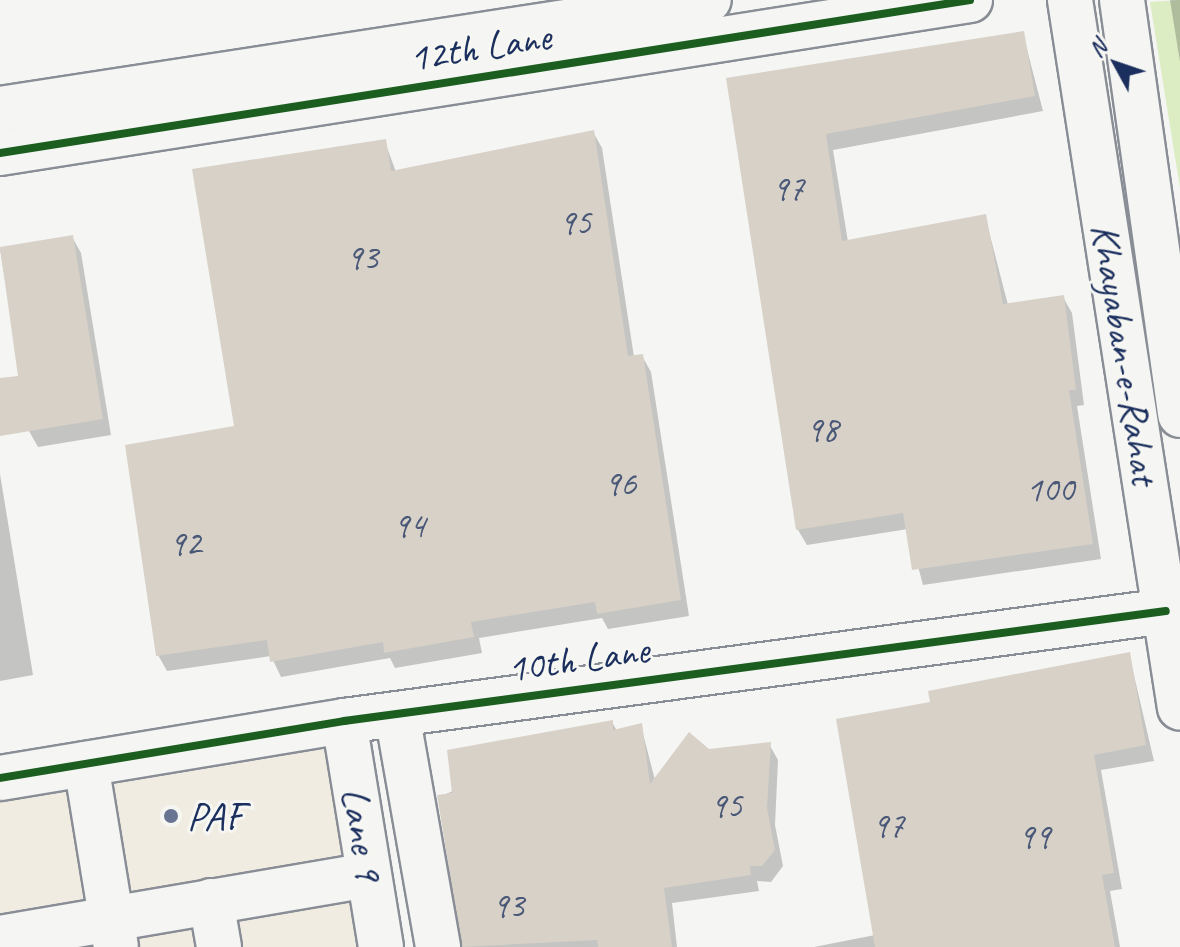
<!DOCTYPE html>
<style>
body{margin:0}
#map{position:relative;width:1180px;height:947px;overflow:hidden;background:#f5f5f3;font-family:Caveat,sans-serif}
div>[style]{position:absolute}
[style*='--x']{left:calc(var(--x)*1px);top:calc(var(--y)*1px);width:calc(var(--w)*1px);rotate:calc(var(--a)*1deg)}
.built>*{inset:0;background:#f1ece1}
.green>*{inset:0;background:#dcedc4}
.shadow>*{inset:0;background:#0003}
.building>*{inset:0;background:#d7d1c8}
.roads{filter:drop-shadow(2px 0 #898d95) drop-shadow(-2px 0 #898d95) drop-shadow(0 2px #898d95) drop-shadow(0 -2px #898d95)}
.street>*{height:44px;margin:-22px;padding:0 22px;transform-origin:22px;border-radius:22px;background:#f5f5f3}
.secondary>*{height:44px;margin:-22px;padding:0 22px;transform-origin:22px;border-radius:22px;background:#f5f5f3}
.cycleway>*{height:8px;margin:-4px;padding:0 4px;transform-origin:4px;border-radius:4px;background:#1b5e20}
.dots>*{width:22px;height:22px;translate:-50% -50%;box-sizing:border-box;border:4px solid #f6f6f2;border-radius:50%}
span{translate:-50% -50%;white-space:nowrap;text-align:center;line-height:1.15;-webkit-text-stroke:6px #f6f6f2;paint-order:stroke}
.number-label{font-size:36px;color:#4a5878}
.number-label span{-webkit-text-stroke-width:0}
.street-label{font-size:40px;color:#1b2f5e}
.poi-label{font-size:40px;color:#1b2f5e}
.left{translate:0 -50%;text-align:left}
.north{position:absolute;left:1076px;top:24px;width:80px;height:80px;-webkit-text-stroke:6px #f6f6f2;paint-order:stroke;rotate:310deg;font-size:22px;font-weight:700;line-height:32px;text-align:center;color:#1b2f5e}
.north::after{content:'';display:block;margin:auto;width:28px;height:36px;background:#1b2f5e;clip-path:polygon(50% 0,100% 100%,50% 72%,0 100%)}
</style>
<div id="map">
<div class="built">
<i style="clip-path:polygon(342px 731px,374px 947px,0 947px,0 788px)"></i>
</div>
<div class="green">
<i style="clip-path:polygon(1180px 0,1180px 188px,1150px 2px)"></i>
</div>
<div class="shadow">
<i style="clip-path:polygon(1170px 0,1180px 0,1180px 62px)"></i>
<i style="clip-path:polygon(1023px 34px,1043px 111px,833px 150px,848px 242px,985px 216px,1008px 305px,1063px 297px,1072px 313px,1084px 405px,1077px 406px,1101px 559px,923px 585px,908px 529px,807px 545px,798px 530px,728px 80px)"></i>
<i style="clip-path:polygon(593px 132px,602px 148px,634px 357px,642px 356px,651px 372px,689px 616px,608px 629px,602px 618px,479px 638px,482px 653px,395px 668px,390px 658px,281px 677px,271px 656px,167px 671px,158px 655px,236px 428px,385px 142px,396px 172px)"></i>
<i style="clip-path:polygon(72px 237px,81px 253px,111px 435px,38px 447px,29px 431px,0 249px)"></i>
<i style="clip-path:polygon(0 474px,33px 675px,0 681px)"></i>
<i style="clip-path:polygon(1129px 654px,1154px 761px,1101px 770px,1122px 889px,1110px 891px,1120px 947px,814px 947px,875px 935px,932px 704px)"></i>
<i style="clip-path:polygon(612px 722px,617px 731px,641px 726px,655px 780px,709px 751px,769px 744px,778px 760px,775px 825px,783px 866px,771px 882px,757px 881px,759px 891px,672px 903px,677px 947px,460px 947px,439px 797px)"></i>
</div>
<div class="building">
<i style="clip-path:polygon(1024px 31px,1035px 96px,826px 134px,842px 241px,986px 214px,1003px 304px,1064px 295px,1076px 390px,1069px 390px,1093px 544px,912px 570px,903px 513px,796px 530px,726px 78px)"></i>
<i style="clip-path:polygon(594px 130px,628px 356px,643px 354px,681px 600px,597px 614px,595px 602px,471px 622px,474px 637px,384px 653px,383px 642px,270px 662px,267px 640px,156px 656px,125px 445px,234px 426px,192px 169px,386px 139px,391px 171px)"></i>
<i style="clip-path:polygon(73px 235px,103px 419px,0 436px,0 378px,18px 376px,0 247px)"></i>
<i style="clip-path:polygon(1130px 652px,1146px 745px,1094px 755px,1114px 873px,1102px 875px,1115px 947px,875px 947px,836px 719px,930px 702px,928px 691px)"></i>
<i style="clip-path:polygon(613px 720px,613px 730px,642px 723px,650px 784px,689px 732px,709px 749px,771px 742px,767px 808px,775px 850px,762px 866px,750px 866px,751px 875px,664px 888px,672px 947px,598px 947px,597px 940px,462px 947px,437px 795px,452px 793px,447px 750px)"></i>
</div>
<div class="roads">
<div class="street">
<i style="--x:0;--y:109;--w:717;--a:-8.74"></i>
<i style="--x:0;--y:153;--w:982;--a:-8.96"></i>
<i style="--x:397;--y:714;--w:237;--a:80"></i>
<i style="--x:344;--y:721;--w:229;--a:80.7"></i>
<i style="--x:86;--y:764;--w:185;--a:80.7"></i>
<i style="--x:0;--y:778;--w:349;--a:-9.4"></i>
<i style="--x:344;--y:721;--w:829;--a:-7.62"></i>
<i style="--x:211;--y:901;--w:47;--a:80.1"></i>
<i style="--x:0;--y:938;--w:373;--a:-9.7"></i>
</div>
<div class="secondary">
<i style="--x:1070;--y:0;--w:716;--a:81.17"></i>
<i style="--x:1122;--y:0;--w:419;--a:82"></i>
</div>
</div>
<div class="cycleway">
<i style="--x:0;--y:153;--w:982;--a:-8.96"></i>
<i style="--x:0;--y:778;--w:349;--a:-9.4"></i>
<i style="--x:344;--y:721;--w:829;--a:-7.62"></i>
</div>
<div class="dots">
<i style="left:171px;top:816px;background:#677492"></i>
</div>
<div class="number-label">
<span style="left:788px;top:189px">97</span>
<span style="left:575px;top:223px">95</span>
<span style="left:362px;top:258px">93</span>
<span style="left:822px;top:430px">98</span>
<span style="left:620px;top:484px">96</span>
<span style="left:1050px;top:490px">100</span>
<span style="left:409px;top:526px">94</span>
<span style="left:185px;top:544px">92</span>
<span style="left:726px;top:806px">95</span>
<span style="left:888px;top:826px">97</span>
<span style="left:1034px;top:837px">99</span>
<span style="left:508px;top:906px">93</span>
</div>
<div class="street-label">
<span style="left:480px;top:47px;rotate:-9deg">12th Lane</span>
<span style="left:1125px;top:354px;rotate:81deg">Khayaban-e-Rahat</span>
<span style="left:578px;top:659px;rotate:-8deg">10th Lane</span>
<span style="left:362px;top:834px;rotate:81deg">Lane 9</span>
</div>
<div class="poi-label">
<span class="left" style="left:187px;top:816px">PAF</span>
</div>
<div class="north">N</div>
</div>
